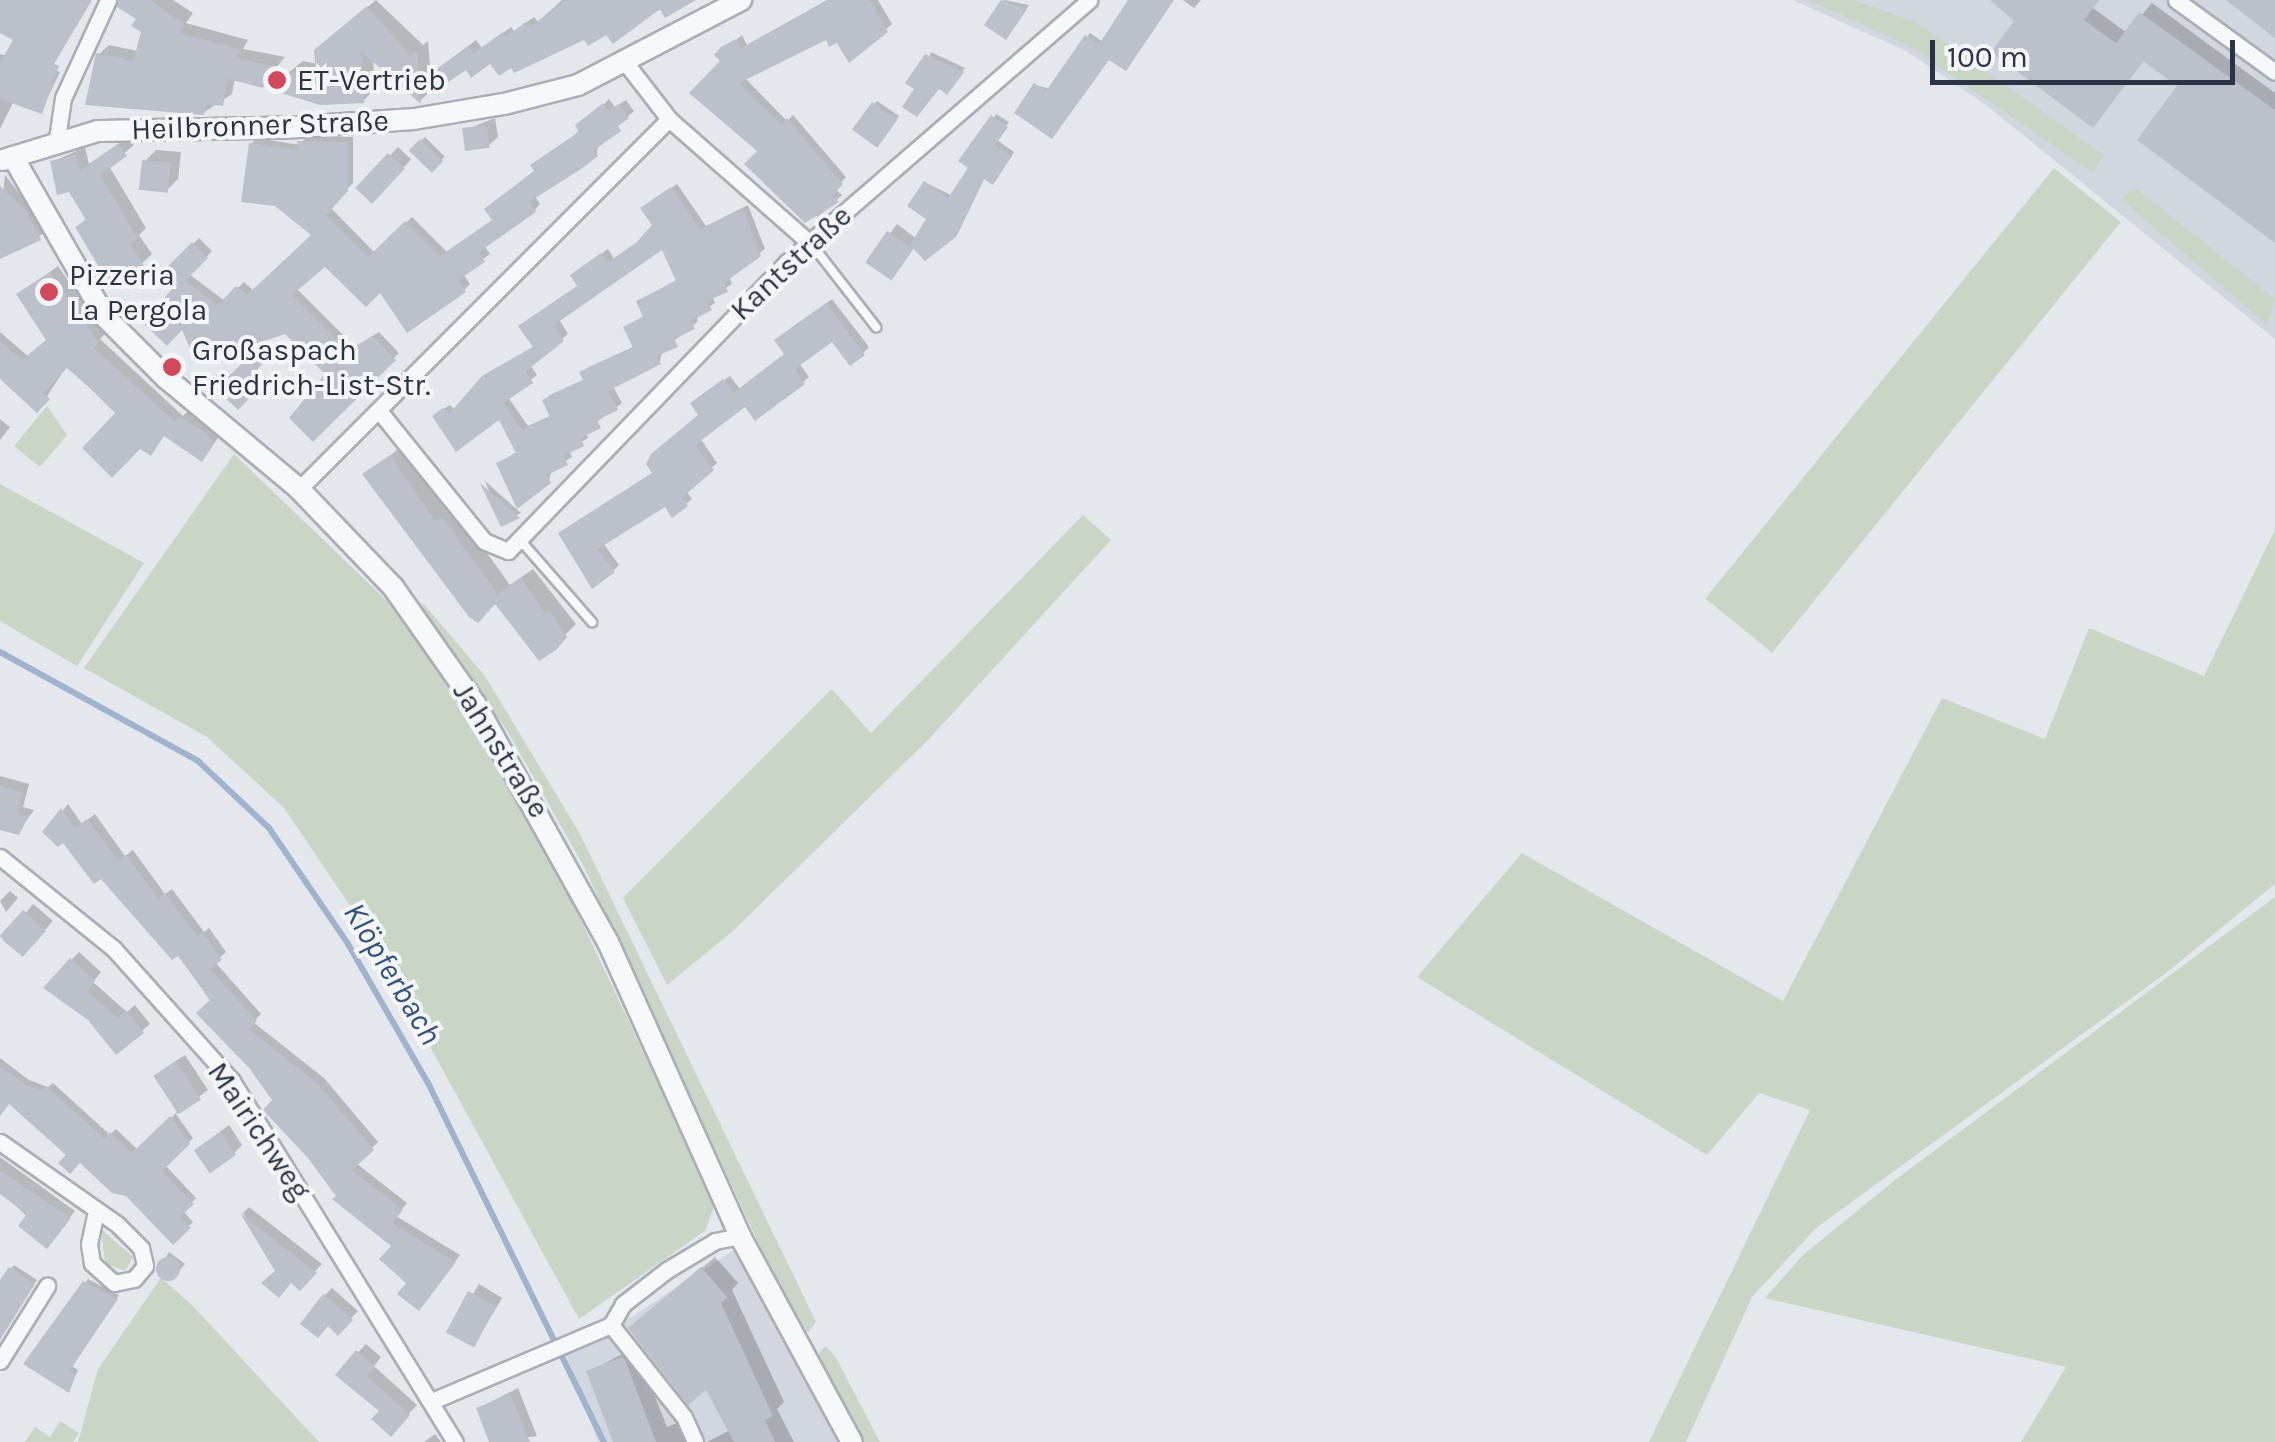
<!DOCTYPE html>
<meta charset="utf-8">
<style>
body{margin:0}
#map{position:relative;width:2275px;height:1442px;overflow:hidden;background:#e4e7ec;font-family:Karla,sans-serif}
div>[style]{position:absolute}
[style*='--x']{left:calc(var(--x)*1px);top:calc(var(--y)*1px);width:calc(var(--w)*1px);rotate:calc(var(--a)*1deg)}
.built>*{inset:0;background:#d2d6de}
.green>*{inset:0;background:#c9d6c5;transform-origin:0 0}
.shadow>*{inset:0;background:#0003;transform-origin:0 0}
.stream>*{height:6px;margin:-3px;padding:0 3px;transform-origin:3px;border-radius:3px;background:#9fb4cc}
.building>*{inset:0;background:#bbc0ca;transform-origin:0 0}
.round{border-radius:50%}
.roads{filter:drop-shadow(2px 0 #a9aeb7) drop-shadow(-2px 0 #a9aeb7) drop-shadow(0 2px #a9aeb7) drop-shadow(0 -2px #a9aeb7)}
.service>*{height:8px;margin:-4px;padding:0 4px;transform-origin:4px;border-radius:4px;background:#f7f8fa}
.minor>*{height:15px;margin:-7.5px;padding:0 7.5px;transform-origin:7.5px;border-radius:7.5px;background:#f7f8fa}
.tertiary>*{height:20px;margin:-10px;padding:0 10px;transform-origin:10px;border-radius:10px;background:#f7f8fa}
.dots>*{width:28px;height:28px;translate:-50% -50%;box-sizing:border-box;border:5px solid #f4f6f9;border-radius:50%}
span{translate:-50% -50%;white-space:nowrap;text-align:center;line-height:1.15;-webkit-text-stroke:8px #f4f6f9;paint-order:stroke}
.poi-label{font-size:30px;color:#2b3445}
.left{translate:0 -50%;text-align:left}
.street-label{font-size:30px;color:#2b3445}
.water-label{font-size:32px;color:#34527a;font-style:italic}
.scale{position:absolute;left:1930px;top:40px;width:305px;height:45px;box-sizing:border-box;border:5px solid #2b3445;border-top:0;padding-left:12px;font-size:30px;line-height:35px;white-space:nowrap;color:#2b3445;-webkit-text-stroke:8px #f4f6f9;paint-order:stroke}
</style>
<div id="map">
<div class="built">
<i style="clip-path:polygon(1793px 0,2275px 0,2275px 339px,1986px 105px,1906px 51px)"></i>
<i style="clip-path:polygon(734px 1250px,838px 1442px,598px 1442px,564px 1349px,619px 1325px)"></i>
</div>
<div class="green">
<i style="clip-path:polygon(1809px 0,1853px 0,1916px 22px,2104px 155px,2093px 173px,1909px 46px)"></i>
<i style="left:2054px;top:168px;width:86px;height:554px;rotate:39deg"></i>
<i style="clip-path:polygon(2134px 187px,2275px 299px,2267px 325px,2122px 200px)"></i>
<i style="clip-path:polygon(47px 406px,67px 435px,40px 467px,14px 446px)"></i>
<i style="clip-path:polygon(234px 454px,413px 626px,530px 813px,715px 1203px,705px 1231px,579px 1319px,364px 926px,284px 808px,207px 737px,84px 668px)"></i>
<i style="clip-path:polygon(0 484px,144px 563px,77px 666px,0 621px)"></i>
<i style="clip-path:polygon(1083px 515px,1111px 540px,929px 739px,733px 931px,667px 985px,623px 898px,832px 689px,871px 733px)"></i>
<i style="clip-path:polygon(2275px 530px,2275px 884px,2166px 973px,1816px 1228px,1752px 1297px,1686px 1442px,1649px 1442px,1810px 1110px,1759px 1093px,1707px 1155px,1417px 977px,1522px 853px,1783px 1001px,1942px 698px,2045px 739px,2089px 628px,2204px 676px)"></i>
<i style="clip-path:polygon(423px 603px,485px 676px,580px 834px,816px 1322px,808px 1332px,797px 1326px,583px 865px,508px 732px,421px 611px)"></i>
<i style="clip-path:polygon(2275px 897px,2275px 1442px,2021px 1442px,2066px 1367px,1765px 1298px,1803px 1255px,1895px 1180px)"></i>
<i style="clip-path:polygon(101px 1229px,133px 1257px,125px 1271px,105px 1263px)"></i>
<i style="clip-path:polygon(161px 1278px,192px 1305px,319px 1442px,78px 1442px,98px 1369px)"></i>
<i style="clip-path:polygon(825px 1346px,835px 1356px,880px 1442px,862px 1442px,815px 1358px)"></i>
<i style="clip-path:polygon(60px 1421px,79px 1433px,73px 1442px,25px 1442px,35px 1427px,50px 1437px)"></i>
</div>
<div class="shadow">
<i style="clip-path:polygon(125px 0,173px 0,193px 13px,186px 23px,248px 40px,243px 49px,285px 57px,262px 85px,235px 78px,232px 94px,203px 113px,98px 55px,109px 45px,138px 51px,143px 31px)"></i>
<i style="clip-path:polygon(376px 0,423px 45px,428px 41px,432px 90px,421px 100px,373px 58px,375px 89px,363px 101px,283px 77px,303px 61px,318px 64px,329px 39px)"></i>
<i style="clip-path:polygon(562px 0,691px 0,585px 34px,563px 50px,559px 45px,466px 66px,445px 64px,476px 40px,482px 48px,511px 27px,514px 31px,534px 17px,538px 22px)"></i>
<i style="clip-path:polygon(827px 0,878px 0,892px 24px,850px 59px,838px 40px,809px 41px,744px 77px,787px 121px,793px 115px,846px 177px,835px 189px,842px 195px,818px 217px,760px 151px,717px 55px,742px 35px,747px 45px)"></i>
<i style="clip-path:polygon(1004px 0,1029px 5px,1009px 34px,987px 24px)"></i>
<i style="clip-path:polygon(1132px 0,1173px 0,1109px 57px,1055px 133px,1036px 85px,1050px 89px,1090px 33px,1103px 42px)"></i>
<i style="clip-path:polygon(1183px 0,1201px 0,1194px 8px)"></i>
<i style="clip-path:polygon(1994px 0,2099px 0,2093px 8px,2127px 33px,2152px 3px,2275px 93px,2275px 240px,2180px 86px,2145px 59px,2103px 114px)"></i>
<i style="clip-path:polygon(931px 52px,965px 68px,950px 89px,918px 88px)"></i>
<i style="clip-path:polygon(0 54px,60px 72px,41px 111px,14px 101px,0 129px)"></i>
<i style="clip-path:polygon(609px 99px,615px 107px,626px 100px,634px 111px,598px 142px,597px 154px,534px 195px,540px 204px,535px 210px,484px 245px,490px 254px,463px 274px,470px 284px,464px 290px,325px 263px,296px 288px,355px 347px,379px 332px,399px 353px,313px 439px,328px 374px,286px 331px,206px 358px,181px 283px,168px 270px,199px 238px,212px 251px,189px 274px,225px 301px,244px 282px,254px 291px,314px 235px,251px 144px,257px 138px,300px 145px,306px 136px,353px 137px,353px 183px,330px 207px,375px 253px,412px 217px,447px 252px,494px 219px)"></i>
<i style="clip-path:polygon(877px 101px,899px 116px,882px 141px,874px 104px)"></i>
<i style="clip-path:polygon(996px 114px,1009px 122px,997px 140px,1014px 152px,996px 178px,985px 177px,959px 231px,915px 246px,899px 269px,869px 261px,897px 224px,917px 239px,930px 218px,926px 183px,953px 196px)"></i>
<i style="clip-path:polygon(495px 118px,498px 137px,489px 145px,465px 130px)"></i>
<i style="clip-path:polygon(128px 137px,134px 145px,109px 166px,146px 228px,139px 235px,152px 254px,120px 284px,78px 227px,87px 218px,52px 162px,85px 147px,89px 164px)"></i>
<i style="left:425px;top:137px;width:28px;height:19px;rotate:45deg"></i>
<i style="left:398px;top:147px;width:18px;height:57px;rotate:43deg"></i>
<i style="clip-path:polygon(156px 150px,181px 152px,178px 179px,166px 191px,145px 161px)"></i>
<i style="clip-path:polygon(5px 175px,48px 230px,18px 251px,0 222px)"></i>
<i style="clip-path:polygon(evenodd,677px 184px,706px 226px,748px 205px,765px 249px,729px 277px,732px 284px,712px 296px,715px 303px,696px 315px,698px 321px,662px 351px,660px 362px,613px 386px,622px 403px,585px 431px,588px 438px,569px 450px,572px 457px,552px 469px,549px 481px,499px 463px,518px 451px,500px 417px,456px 448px,440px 411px,450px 405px,455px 410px,491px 371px,535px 346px,580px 285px,578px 270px,608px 249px,614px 259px,643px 239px,655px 225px,649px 203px,677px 184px,663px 246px,678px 279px,639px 301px,645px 315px,626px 327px,635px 346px,587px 368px,585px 379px,550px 395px,545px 400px,552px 415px,528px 426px,508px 397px,537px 375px,530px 365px,568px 334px,559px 319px,663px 246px)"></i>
<i style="clip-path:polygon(58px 266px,105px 334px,100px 339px,183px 416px,188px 411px,220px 435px,209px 451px,165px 434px,151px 453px,118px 413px,66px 367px,42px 404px,0 375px,0 332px,29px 357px,62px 364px,19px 295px)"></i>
<i style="clip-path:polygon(832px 299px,869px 347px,863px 353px,833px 339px,799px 363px,809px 377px,803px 382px,746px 404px,700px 438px,717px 463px,686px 491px,692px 499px,686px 504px,666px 504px,603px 543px,619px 565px,614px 570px,561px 534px,654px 472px,701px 415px,698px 398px,730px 376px,740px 389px,787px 354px,783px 335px)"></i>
<i style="clip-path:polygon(268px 341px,275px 347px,253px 370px,263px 380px,238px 407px,220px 389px)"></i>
<i style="clip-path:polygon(0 419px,10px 427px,0 440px)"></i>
<i style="clip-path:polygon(402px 446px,447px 512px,454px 507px,510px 585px,533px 569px,576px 624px,565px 635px,496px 601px,366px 475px)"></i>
<i style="clip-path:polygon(485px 481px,521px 513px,502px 523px)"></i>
<i style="clip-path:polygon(0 776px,29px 784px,23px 807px,34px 810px,18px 832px,0 828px)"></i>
<i style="clip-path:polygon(68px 804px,82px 824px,95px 814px,125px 856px,133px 850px,165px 894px,172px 889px,204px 932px,209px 928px,226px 952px,215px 962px,261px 1014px,253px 1022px,324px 1078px,378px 1142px,356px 1163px,407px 1203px,396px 1216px,460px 1255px,425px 1302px,394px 1245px,339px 1196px,178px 952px,63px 840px,46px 832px)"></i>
<i style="clip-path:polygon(10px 891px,18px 898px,6px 912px,0 901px)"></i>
<i style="left:33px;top:904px;width:26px;height:47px;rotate:40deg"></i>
<i style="clip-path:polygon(79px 952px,101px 972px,93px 982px,127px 1012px,135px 1005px,150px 1024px,142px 1031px,90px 1018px,46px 987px)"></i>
<i style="clip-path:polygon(185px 1055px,208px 1090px,176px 1114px,193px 1138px,165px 1165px,196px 1198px,183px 1211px,193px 1222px,173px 1241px,128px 1194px,70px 1155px,10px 1101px,0 1113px,0 1058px,29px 1080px,48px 1087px,53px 1083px,110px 1135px,116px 1129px,138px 1150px,179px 1110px,165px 1068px)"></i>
<i style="clip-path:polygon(229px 1125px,242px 1145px,234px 1153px,196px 1150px)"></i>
<i style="clip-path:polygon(0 1157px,75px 1211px,52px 1240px,0 1191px)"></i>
<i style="clip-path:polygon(249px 1207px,322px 1264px,300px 1287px,278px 1271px,243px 1213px)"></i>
<i style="clip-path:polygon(169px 1252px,185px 1264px,170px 1281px,158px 1271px)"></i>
<i style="clip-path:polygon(715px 1257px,738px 1283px,732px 1290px,784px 1402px,777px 1409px,794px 1442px,707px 1442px,730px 1430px,707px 1386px,644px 1316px)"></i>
<i style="clip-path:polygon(14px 1265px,37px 1280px,0 1330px,0 1284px)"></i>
<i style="clip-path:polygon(88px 1279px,119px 1295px,72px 1366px,78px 1370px,69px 1390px,27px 1363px)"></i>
<i style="left:479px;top:1284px;width:27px;height:56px;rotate:31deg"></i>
<i style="clip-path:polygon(332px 1288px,358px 1311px,338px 1332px,329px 1323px,325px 1295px)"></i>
<i style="clip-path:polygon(366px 1344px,381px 1357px,374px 1366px,417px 1405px,390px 1433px,383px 1410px,338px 1374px)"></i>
<i style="clip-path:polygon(635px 1347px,667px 1427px,690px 1418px,703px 1442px,615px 1442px,589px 1372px)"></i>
<i style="clip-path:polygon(518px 1388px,537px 1436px,492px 1442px,479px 1408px)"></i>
<i style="clip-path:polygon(435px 1434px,441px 1442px,424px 1442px)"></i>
</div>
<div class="stream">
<i style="--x:0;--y:652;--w:226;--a:28.8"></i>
<i style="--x:198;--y:761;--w:98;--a:43.3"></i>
<i style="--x:269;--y:828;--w:140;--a:55.7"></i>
<i style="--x:348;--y:944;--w:163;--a:60.1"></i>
<i style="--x:429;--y:1085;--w:398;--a:63.9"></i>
</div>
<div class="building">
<i style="clip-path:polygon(0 0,92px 0,54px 64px,59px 66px,42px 114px,0 99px,0 63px,13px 40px,0 33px)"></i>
<i style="clip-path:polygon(119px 0,150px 0,185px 24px,179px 33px,241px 50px,235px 58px,278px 67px,263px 88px,228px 79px,223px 106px,206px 104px,204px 115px,85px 105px,96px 53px,133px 61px,141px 32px,131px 26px,136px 19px,117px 7px)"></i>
<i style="clip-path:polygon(566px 0,696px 0,665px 18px,660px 9px,613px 44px,606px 35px,588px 46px,584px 40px,514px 73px,511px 68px,499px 76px,490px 64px,471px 78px,466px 70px,444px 85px,434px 71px,468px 46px,474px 53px,503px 32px,506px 37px,526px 22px,530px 27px)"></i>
<i style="clip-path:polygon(829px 0,870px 0,888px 32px,849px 63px,837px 43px,829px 47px,826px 40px,739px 83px,781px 124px,787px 118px,843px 184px,832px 196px,839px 202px,805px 223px,744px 164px,757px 151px,689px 93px,720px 61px,714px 55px,721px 47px,736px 39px,741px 48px)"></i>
<i style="clip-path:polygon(1001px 0,1027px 9px,1006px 40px,984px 25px)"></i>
<i style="clip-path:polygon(1128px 0,1174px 0,1126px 71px,1109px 60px,1052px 139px,1014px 113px,1034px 83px,1046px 91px,1085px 35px,1099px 44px)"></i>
<i style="clip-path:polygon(1990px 0,2099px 0,2084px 20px,2116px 43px,2139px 12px,2275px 110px,2275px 243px,2137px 140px,2177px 86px,2143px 61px,2093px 128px,1991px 52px,2014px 21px)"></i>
<i style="clip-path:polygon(2226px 0,2275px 0,2275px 38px)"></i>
<i style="clip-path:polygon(367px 6px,410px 55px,417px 50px,421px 104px,361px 51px,364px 103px,320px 105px,268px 89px,289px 72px,316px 77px,314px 50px)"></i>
<i style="clip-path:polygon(925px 54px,964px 72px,947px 95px,939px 89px,917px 117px,902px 107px,914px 89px,905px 83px)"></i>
<i style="left:872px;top:102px;width:31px;height:34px;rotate:36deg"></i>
<i style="clip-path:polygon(603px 103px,608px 111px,619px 104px,629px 118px,618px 126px,621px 131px,594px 150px,598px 156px,581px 169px,529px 202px,536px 212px,479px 252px,485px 262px,458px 280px,466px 292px,407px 333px,380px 293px,366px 307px,325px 267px,292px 295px,348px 351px,372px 336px,396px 360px,313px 442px,289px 418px,325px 374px,285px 334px,205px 361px,200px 349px,191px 351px,182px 330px,167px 346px,143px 323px,177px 283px,164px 270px,192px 242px,208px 258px,185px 281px,218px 305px,236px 286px,247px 295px,311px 235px,275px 206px,241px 202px,249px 143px,298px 150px,297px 141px,348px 142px,348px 191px,326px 215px,368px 257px,405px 221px,440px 256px,492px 220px,484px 209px,534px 171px,530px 165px,579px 132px,575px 125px)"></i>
<i style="clip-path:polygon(991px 115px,1008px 127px,995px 145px,1012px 156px,993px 185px,984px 179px,956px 237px,925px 261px,910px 245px,926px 219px,907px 206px,924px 181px,948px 198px,968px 168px,958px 161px)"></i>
<i style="left:487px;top:125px;width:23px;height:25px;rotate:83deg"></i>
<i style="left:420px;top:139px;width:32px;height:16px;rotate:44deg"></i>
<i style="clip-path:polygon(118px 144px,127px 156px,100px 175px,138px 239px,130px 244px,144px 266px,121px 287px,111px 287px,75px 227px,86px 220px,69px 192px,57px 195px,50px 161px,76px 155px,80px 171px)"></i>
<i style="left:388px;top:153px;width:23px;height:48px;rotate:43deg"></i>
<i style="left:142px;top:160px;width:29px;height:30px;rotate:6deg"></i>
<i style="clip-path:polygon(0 186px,26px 211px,41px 240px,0 259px)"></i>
<i style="clip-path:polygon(evenodd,671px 187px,700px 229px,743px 209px,761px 256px,724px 283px,728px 292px,707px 301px,712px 310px,691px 321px,695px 329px,674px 339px,678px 347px,657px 356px,661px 364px,608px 391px,618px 410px,597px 420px,601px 428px,581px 438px,584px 446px,564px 456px,568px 465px,547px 475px,551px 483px,517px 509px,496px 463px,516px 453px,499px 420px,456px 452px,432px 416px,443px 408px,449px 414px,482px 376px,533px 347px,518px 326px,577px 286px,570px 275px,601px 253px,608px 262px,637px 242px,652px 225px,640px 208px,671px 187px,662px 250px,676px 281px,636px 301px,643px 317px,623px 327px,633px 348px,579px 372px,583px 380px,542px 400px,550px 417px,522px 430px,503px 403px,533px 383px,526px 371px,564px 341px,554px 325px,662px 250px)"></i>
<i style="left:887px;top:231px;width:32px;height:38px;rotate:35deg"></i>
<i style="clip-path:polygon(50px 272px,99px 343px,94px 348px,175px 422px,179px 416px,207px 434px,214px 444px,202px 462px,164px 436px,151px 456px,140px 449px,112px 478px,82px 448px,115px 413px,82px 380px,67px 368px,43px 393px,50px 399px,37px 413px,0 379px,0 341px,22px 360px,46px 340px,16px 294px)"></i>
<i style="clip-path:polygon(826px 303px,865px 355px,850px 366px,832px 342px,795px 369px,805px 384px,755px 421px,745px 407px,695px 445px,714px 470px,682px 498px,688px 506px,672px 518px,665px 507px,598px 549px,615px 572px,592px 589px,558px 533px,652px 473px,646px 464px,651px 454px,698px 415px,690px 403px,723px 379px,733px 393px,784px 354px,774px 340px)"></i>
<i style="clip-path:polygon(260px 345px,271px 355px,249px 378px,259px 388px,238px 410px,216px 389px)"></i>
<i style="clip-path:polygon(390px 455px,435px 521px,442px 517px,498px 594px,521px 578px,545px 613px,549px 610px,567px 637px,556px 650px,539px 661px,495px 604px,478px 623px,469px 617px,362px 474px)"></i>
<i style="clip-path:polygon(480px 483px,520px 518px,501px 527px)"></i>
<i style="clip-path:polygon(0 786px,23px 792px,17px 814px,28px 817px,19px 835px,0 830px)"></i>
<i style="clip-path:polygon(61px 808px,75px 828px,87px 819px,118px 860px,126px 855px,158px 898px,165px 893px,197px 936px,202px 932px,222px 960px,210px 969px,257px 1021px,249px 1029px,318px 1084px,374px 1150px,352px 1170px,403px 1210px,392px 1223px,456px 1262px,419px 1311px,397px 1294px,406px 1283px,379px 1259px,391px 1246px,332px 1199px,336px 1196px,308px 1158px,263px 1110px,272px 1100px,250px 1069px,196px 1013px,210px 1000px,178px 956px,172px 960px,101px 879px,94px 884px,63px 843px,58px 847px,42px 832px)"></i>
<i style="left:23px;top:910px;width:31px;height:35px;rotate:42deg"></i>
<i style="clip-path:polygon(70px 958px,95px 981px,87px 991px,118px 1018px,126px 1011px,144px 1033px,116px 1055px,88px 1020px,43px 988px)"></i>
<i style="left:176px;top:1061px;width:46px;height:27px;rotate:57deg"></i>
<i style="clip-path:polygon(0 1066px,24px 1084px,42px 1091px,46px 1086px,104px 1138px,110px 1132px,132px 1153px,170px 1116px,190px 1144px,162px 1171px,194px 1204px,180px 1217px,191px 1228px,173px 1245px,126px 1196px,112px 1193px,80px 1163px,70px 1174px,58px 1163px,66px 1155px,9px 1104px,0 1116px)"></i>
<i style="left:220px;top:1132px;width:28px;height:32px;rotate:55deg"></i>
<i style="clip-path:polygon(0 1170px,71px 1218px,47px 1249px,18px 1226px,27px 1214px,0 1194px)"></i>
<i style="clip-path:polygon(240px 1213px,317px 1273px,300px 1291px,291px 1283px,279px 1298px,261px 1283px,275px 1271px)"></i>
<i class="round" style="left:156px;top:1257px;width:24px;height:24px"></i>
<i style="clip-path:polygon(9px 1267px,35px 1284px,0 1340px,0 1280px)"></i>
<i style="clip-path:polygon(701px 1267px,728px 1298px,721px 1303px,773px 1416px,765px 1420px,775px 1442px,734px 1442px,706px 1390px,688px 1405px,628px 1328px)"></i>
<i style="clip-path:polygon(83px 1281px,118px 1299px,70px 1370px,76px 1374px,69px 1393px,23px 1364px)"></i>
<i style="left:468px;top:1291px;width:32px;height:47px;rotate:28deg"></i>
<i style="clip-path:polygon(323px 1294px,353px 1320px,338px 1336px,328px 1326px,318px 1338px,300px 1324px)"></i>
<i style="clip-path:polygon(356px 1350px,375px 1367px,367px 1376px,410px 1415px,391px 1437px,371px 1419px,379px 1411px,335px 1375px)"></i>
<i style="clip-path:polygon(622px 1357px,625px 1360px,656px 1442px,613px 1442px,586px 1371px)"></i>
<i style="clip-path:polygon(510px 1394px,530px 1442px,489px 1442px,476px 1408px)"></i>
</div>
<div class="roads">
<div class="service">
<i style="--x:813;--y:246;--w:103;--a:52.1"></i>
<i style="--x:521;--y:541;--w:108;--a:48.8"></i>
</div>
<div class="minor">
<i style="--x:2176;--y:0;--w:122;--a:36"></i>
<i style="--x:625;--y:62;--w:72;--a:52.3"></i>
<i style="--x:669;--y:119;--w:192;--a:41.4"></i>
<i style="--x:57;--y:139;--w:41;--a:-81.7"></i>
<i style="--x:63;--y:98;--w:108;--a:-65.3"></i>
<i style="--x:380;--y:412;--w:166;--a:51.1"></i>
<i style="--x:484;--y:541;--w:26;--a:23"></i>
<i style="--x:508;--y:551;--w:402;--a:-46"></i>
<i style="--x:787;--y:262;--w:400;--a:-40.9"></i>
<i style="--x:299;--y:489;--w:523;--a:-45"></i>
<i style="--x:0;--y:857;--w:146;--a:38.9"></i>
<i style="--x:114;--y:949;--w:177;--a:48.2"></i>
<i style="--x:232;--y:1081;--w:424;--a:58.3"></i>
<i style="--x:0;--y:1142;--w:143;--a:35"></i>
<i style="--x:117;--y:1224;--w:34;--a:45"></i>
<i style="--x:141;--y:1248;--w:18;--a:77"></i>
<i style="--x:145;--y:1266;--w:17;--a:130"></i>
<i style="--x:134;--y:1279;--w:20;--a:169"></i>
<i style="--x:114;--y:1283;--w:30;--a:-138"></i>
<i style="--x:92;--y:1263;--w:19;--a:-99"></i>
<i style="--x:89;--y:1244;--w:33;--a:-78"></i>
<i style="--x:611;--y:1325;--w:117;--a:51.6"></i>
<i style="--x:684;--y:1417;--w:27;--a:66"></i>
<i style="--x:0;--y:1361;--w:89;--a:-57.9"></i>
<i style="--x:432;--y:1401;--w:194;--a:-23"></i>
<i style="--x:611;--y:1325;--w:24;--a:-60"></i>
<i style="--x:623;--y:1304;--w:56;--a:-37.7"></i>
<i style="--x:667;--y:1270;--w:56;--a:-31.1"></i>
<i style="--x:715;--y:1241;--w:25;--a:-11"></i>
</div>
<div class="tertiary">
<i style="--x:13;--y:157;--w:185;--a:60.1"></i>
<i style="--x:105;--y:317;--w:86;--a:45"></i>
<i style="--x:166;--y:378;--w:173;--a:39.8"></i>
<i style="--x:299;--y:489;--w:136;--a:46.2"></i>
<i style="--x:393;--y:587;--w:144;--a:54.9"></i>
<i style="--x:476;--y:705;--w:271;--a:60.9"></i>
<i style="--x:608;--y:942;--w:322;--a:65.8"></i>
<i style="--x:740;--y:1236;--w:234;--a:61.5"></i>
<i style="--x:3;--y:160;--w:99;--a:-17"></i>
<i style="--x:98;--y:131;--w:201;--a:-1.1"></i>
<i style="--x:299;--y:127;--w:115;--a:-4"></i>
<i style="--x:414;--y:119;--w:91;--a:-9.5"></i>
<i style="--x:504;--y:104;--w:76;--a:-14.4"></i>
<i style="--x:578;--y:85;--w:184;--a:-27.5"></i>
</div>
</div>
<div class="dots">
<i style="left:277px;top:80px;background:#d1495b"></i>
<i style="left:49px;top:292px;background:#d1495b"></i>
<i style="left:172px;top:367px;background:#d1495b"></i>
</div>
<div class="poi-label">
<span class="left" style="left:297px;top:80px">ET-Vertrieb</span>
<span class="left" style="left:69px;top:292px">Pizzeria<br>La Pergola</span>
<span class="left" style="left:192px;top:367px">Großaspach<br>Friedrich-List-Str.</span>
</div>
<div class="street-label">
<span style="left:260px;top:125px;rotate:-2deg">Heilbronner Straße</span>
<span style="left:791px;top:263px;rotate:-43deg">Kantstraße</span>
<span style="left:501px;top:750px;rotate:58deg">Jahnstraße</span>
<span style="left:259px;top:1131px;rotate:56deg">Mairichweg</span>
</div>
<div class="water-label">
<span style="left:392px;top:974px;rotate:59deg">Klöpferbach</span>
</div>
<div class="scale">100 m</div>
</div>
